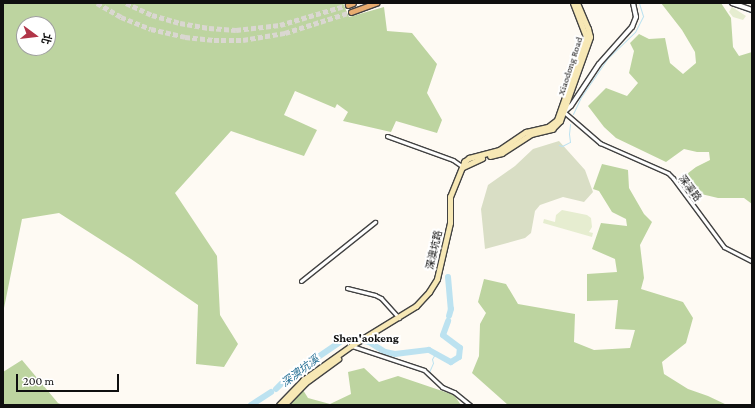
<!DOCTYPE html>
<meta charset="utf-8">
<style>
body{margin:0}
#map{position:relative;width:755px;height:408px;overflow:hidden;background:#fefaf3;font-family:"Crimson Pro","Noto Sans TC",serif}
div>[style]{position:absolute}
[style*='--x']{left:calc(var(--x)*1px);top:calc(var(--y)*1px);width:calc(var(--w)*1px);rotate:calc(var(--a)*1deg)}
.forest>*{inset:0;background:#bdd4a0}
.cemetery>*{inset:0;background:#d9dec5}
.pitch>*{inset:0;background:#e6edd0}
.stream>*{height:1px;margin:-0.5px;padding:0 0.5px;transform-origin:0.5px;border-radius:0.5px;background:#bce2f0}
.river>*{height:6px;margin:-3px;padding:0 3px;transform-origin:3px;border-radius:3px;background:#bce2f0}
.trunk-tunnel>*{height:5px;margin-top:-2.5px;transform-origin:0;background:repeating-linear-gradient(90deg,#dad7d1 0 5px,transparent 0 7.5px)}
.roads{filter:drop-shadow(1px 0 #424242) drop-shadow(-1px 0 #424242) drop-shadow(0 1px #424242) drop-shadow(0 -1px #424242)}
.minor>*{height:3px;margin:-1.5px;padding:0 1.5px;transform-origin:1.5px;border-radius:1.5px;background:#fff}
.tertiary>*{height:4px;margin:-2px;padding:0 2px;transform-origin:2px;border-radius:2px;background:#fff}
.secondary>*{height:4.5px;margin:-2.25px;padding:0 2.25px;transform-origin:2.25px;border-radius:2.25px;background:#f7e8b5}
.trunk>*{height:5px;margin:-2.5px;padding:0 2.5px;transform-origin:2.5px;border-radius:2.5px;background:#e8ac70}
span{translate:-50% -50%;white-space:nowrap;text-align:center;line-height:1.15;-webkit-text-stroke:4px #fff;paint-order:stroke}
.street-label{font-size:10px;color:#0f0f0f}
.water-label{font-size:11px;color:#256f94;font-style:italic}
.quarter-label{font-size:12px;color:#0f0f0f;font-weight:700}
.frame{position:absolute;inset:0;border:4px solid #0f0f0f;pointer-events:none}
.north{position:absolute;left:16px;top:16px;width:40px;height:40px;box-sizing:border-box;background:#fff;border:1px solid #9f9f9f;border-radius:50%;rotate:105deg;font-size:11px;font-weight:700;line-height:16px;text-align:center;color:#0f0f0f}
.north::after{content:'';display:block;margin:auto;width:14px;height:18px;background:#b13548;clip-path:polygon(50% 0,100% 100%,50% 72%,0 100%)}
.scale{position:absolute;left:16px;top:374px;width:103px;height:18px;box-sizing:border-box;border:2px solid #0f0f0f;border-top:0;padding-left:5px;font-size:12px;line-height:14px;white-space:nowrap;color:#0f0f0f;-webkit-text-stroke:3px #fff;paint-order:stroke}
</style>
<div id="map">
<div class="forest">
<i style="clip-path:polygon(evenodd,3px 3px,343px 3px,349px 17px,384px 7px,387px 31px,412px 33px,437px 64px,427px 93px,442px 120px,437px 133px,396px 121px,391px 132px,343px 121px,348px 112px,337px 104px,335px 108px,295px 91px,284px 115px,317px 130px,304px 156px,231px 131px,175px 193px,217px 256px,220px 315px,238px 344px,224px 367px,196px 364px,198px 305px,131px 259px,59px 213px,22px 219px,3px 313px,3px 3px,24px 24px,48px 24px,48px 48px,24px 48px,24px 24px)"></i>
<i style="clip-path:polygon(661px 3px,721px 3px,731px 18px,733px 47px,739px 56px,752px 52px,752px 204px,744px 198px,718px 198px,697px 193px,683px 177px,696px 167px,710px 160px,709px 152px,697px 152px,684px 149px,666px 162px,616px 138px,604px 127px,588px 106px,606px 88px,627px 96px,638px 83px,629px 73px,634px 51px,630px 43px,639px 34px,649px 39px,665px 38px,670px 63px,683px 74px,696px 63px,695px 52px,682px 30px)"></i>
<i style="clip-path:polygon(602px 164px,628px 170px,629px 188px,644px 214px,652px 222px,640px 245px,644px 278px,641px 289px,683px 302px,693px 318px,686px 343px,662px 362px,664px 374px,688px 389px,708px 396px,727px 405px,508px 405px,472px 373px,479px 356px,480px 324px,486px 313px,478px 302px,484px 279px,506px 284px,518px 304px,575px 314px,574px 342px,594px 350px,630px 348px,635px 330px,615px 329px,618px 300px,587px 301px,587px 274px,617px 272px,615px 259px,592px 249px,601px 223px,627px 226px,626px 219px,612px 212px,599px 191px,593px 189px)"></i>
<i style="clip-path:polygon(22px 360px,58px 403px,63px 405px,3px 405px,3px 372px)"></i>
<i style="clip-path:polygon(364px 368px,379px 382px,398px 376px,454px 395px,461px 405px,290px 405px,303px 390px,308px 398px,330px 404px,351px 394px,348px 372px)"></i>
</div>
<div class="cemetery">
<i style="clip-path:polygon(559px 141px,585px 170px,593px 192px,584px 202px,563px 197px,540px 205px,535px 211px,531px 233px,525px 238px,485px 249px,481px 209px,488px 185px,515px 166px,533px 149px)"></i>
</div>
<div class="pitch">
<i style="clip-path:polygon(732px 7px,746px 16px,743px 20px,733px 17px,729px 12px)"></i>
<i style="clip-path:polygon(562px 210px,587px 215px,591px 218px,592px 227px,589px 232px,593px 233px,592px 237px,543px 223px,544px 219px,555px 222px,556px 215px)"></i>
</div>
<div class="stream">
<i style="--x:727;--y:3;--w:27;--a:22"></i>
<i style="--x:573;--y:114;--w:19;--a:-65"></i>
<i style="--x:581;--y:97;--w:46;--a:-55.6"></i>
<i style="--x:607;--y:59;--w:39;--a:-44"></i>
<i style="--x:635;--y:32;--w:18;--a:-63"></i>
<i style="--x:643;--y:16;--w:14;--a:-107"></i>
<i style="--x:559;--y:145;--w:3;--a:18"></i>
<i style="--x:562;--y:146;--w:9;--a:-27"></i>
<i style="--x:570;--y:142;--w:8;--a:-97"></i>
<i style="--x:569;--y:134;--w:10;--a:-84"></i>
<i style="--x:429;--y:372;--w:10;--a:-66"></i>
<i style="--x:433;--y:363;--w:4;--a:-104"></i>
<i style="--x:432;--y:359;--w:6;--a:-59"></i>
</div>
<div class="river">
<i style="--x:448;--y:277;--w:32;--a:85"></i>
<i style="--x:451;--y:309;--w:7;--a:106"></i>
<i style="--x:276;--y:389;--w:14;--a:-45"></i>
<i style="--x:286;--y:379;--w:69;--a:-34.4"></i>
<i style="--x:343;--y:340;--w:8;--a:-7"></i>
<i style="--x:351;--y:339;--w:18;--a:9"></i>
<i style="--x:369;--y:342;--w:19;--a:32"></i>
<i style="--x:385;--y:352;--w:10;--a:11"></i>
<i style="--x:395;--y:354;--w:34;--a:-7"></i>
<i style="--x:429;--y:350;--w:25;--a:29"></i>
<i style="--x:451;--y:362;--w:9;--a:-32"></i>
<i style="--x:459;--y:357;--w:9;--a:-84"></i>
<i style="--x:460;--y:348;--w:21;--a:-143"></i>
<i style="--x:443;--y:335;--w:15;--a:-70"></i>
<i style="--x:251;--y:405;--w:24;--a:-33"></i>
</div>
<div class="trunk-tunnel">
<i style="--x:97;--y:3;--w:28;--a:30"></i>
<i style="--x:121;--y:17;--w:32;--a:22"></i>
<i style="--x:151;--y:29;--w:35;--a:13"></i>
<i style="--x:185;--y:37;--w:29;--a:6"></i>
<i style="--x:214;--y:40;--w:29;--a:0"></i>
<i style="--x:243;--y:40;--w:43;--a:-9.5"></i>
<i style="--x:285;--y:33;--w:69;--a:-17.7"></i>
<i style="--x:126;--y:3;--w:29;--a:25"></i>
<i style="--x:152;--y:15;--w:29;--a:16"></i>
<i style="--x:180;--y:23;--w:29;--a:10"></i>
<i style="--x:209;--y:28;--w:27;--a:4"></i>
<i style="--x:236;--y:30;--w:44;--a:-6.5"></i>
<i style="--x:280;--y:25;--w:71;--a:-16.4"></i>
</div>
<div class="roads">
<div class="minor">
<i style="--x:564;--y:112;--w:48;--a:40.7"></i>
<i style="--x:600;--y:143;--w:74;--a:23.8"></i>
<i style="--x:668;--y:173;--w:7;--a:45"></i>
<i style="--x:673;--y:178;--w:86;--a:53.5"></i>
<i style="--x:724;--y:247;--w:31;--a:27"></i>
<i style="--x:387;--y:136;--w:70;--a:20"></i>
<i style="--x:453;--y:160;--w:12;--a:35"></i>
<i style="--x:301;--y:281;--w:95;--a:-38.6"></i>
<i style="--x:347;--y:288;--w:29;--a:14"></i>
<i style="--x:375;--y:295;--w:7;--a:27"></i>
<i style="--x:381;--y:298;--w:27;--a:48"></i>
<i style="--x:352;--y:346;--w:76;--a:18.4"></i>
<i style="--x:424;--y:370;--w:25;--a:43"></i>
<i style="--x:442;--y:387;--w:13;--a:23"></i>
<i style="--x:454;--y:392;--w:21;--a:39"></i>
</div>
<div class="tertiary">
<i style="--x:732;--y:3;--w:21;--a:19"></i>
<i style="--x:562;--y:111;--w:2;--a:27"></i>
<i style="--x:564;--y:112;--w:9;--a:-41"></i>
<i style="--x:571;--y:106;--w:50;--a:-56.3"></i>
<i style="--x:599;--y:64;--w:50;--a:-48.3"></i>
<i style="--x:632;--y:27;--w:11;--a:-68"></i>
<i style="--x:636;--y:17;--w:14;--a:-102"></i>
</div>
<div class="secondary">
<i style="--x:490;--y:156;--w:12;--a:-14"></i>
<i style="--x:502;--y:153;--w:35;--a:-33"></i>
<i style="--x:531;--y:134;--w:22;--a:-13"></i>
<i style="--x:552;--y:129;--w:11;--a:-45"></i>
<i style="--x:560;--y:121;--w:89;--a:-70.3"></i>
<i style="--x:590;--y:37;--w:8;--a:-104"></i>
<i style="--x:588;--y:29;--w:28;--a:-113"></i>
<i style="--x:463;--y:167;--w:21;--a:-25"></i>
<i style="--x:279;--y:405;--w:35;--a:-46"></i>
<i style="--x:303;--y:380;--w:59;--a:-35.3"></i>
<i style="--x:351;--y:346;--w:76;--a:-31.6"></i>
<i style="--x:416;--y:306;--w:19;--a:-47"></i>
<i style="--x:429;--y:292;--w:15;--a:-58"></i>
<i style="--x:437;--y:279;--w:57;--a:-76.9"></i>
<i style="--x:450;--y:223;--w:26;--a:-90"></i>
<i style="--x:450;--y:197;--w:38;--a:-68"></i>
<i style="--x:464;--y:162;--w:6;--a:-39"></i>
<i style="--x:469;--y:158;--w:31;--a:-15"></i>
<i style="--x:499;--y:150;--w:32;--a:-34"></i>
<i style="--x:526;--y:132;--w:23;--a:-13"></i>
<i style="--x:548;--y:127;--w:11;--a:-38"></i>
<i style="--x:557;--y:120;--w:88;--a:-70.7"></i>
<i style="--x:586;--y:37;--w:36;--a:-111"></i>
<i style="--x:284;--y:405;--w:30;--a:-46"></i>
<i style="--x:305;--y:383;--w:41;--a:-36"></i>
</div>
<div class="trunk">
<i style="--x:348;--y:5;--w:5;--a:-22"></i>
<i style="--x:351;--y:12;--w:27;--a:-20"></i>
</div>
</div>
<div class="street-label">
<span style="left:570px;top:66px;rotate:-72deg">Xiaodong Road</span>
<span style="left:690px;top:188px;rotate:53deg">深溪路</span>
<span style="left:434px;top:250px;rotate:-77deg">深澳坑路</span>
</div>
<div class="water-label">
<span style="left:300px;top:371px;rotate:-37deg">深澳坑溪</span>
</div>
<div class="quarter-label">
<span style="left:366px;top:339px">Shen'aokeng</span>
</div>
<div class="frame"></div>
<div class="north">北</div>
<div class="scale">200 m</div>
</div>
